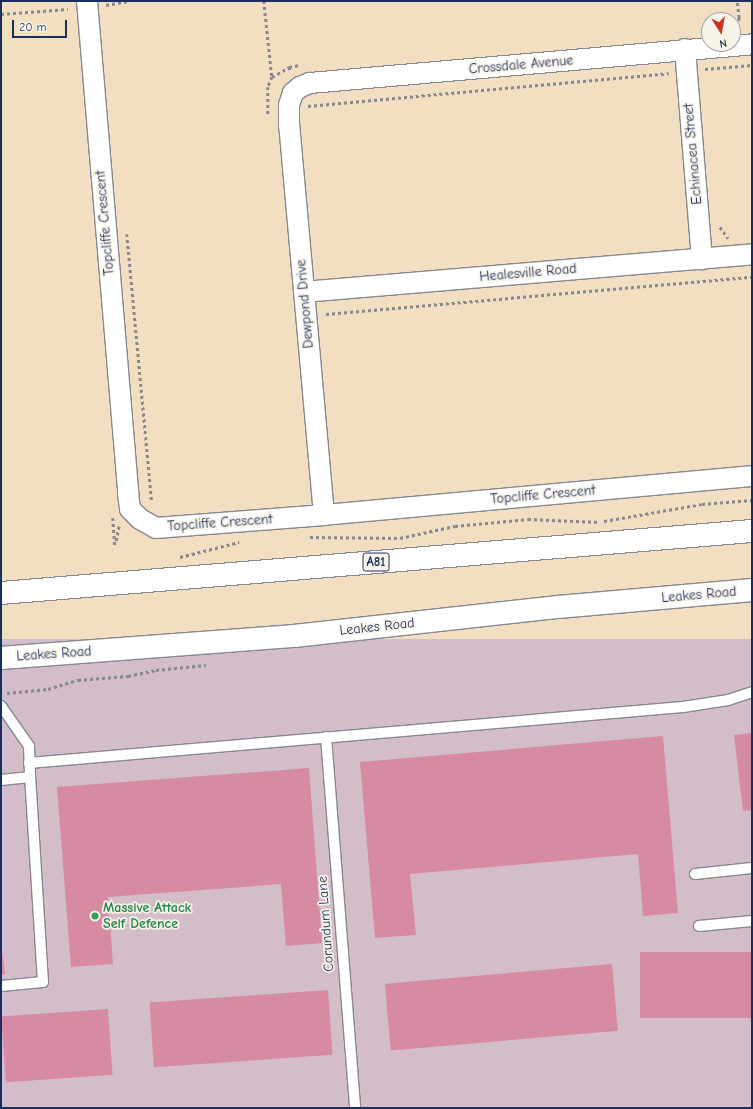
<!DOCTYPE html>
<style>
body{margin:0}
#map{position:relative;width:753px;height:1109px;overflow:hidden;background:#f2dfc1;font-family:"Comic Neue",sans-serif}
div>[style]{position:absolute}
[style*='--x']{left:calc(var(--x)*1px);top:calc(var(--y)*1px);width:calc(var(--w)*1px);rotate:calc(var(--a)*1deg)}
.industrial>*{inset:0;background:#d2bdc8;transform-origin:0 0}
.building>*{inset:0;background:#d78ba3;transform-origin:0 0}
.path>*{height:2.5px;margin-top:-1.25px;transform-origin:0;background:repeating-linear-gradient(90deg,#868790 0 3px,transparent 0 6px)}
.roads{filter:drop-shadow(1px 0 #868790) drop-shadow(-1px 0 #868790) drop-shadow(0 1px #868790) drop-shadow(0 -1px #868790)}
.lane>*{height:10px;margin:-5px;padding:0 5px;transform-origin:5px;border-radius:5px;background:#fff}
.street>*{height:20px;margin:-10px;padding:0 10px;transform-origin:10px;border-radius:10px;background:#fff}
.highway>*{height:22px;margin:-11px;padding:0 11px;transform-origin:11px;border-radius:11px;background:#fff}
.dots>*{width:11px;height:11px;translate:-50% -50%;box-sizing:border-box;border:2px solid #f7f3e8;border-radius:50%}
span{translate:-50% -50%;white-space:nowrap;text-align:center;line-height:1.15;-webkit-text-stroke:3.5px #f7f3e8;paint-order:stroke}
.shield-label span{padding:1px 3px;background:#f7f3e8;border:1px solid;border-radius:3px;-webkit-text-stroke-width:0}
.shield-label{font-size:13px;color:#1b2f5e;font-weight:700}
.street-label{font-size:14px;color:#1b2f5e}
.leisure-label{font-size:14px;color:#27864d;font-weight:700}
.left{translate:0 -50%;text-align:left}
.frame{position:absolute;inset:0;border:2px solid #1b2f5e;pointer-events:none}
.north{position:absolute;left:701px;top:12px;width:40px;height:40px;box-sizing:border-box;background:#f7f3e8;border:1px solid #9fa5b1;border-radius:50%;rotate:169deg;font-size:11px;font-weight:700;line-height:16px;text-align:center;color:#1b2f5e}
.north::after{content:'';display:block;margin:auto;width:14px;height:18px;background:#c8321e;clip-path:polygon(50% 0,100% 100%,50% 72%,0 100%)}
.scale{position:absolute;left:12px;top:20px;width:55px;height:18px;box-sizing:border-box;border:2px solid #1b2f5e;border-top:0;padding-left:5px;font-size:12px;line-height:14px;white-space:nowrap;color:#1b2f5e;-webkit-text-stroke:3px #f7f3e8;paint-order:stroke}
</style>
<div id="map">
<div class="industrial">
<i style="left:752px;top:639px;width:469px;height:754px;rotate:90deg"></i>
</div>
<div class="building">
<i style="clip-path:polygon(752px 733px,752px 810px,743px 811px,734px 735px)"></i>
<i style="clip-path:polygon(663px 736px,678px 913px,643px 916px,638px 854px,410px 874px,416px 935px,375px 938px,360px 762px)"></i>
<i style="clip-path:polygon(309px 768px,322px 943px,286px 946px,281px 884px,108px 897px,113px 964px,71px 967px,57px 787px)"></i>
<i style="clip-path:polygon(1px 945px,5px 974px,1px 974px)"></i>
<i style="left:752px;top:952px;width:66px;height:112px;rotate:90deg"></i>
<i style="left:612px;top:964px;width:67px;height:228px;rotate:85deg"></i>
<i style="left:328px;top:990px;width:65px;height:179px;rotate:86deg"></i>
<i style="left:108px;top:1009px;width:66px;height:107px;rotate:86deg"></i>
</div>
<div class="path">
<i style="--x:264;--y:1;--w:76;--a:84"></i>
<i style="--x:272;--y:77;--w:11;--a:112"></i>
<i style="--x:268;--y:87;--w:28;--a:90"></i>
<i style="--x:106;--y:5;--w:23;--a:-10"></i>
<i style="--x:1;--y:14;--w:67;--a:-4.3"></i>
<i style="--x:736;--y:26;--w:9;--a:-69"></i>
<i style="--x:739;--y:18;--w:17;--a:-97"></i>
<i style="--x:289;--y:67;--w:11;--a:-10"></i>
<i style="--x:705;--y:69;--w:47;--a:-4.9"></i>
<i style="--x:272;--y:77;--w:20;--a:-30"></i>
<i style="--x:289;--y:67;--w:4;--a:63"></i>
<i style="--x:308;--y:106;--w:362;--a:-5.2"></i>
<i style="--x:720;--y:227;--w:14;--a:54"></i>
<i style="--x:127;--y:234;--w:269;--a:84.7"></i>
<i style="--x:326;--y:314;--w:428;--a:-5"></i>
<i style="--x:113;--y:518;--w:28;--a:86"></i>
<i style="--x:604;--y:521;--w:99;--a:-9.8"></i>
<i style="--x:702;--y:504;--w:50;--a:-4.6"></i>
<i style="--x:310;--y:537;--w:90;--a:0.6"></i>
<i style="--x:400;--y:538;--w:56;--a:-12.3"></i>
<i style="--x:455;--y:526;--w:73;--a:-5.5"></i>
<i style="--x:528;--y:519;--w:71;--a:2.4"></i>
<i style="--x:116;--y:541;--w:16;--a:-79"></i>
<i style="--x:180;--y:557;--w:61;--a:-14.3"></i>
<i style="--x:7;--y:693;--w:41;--a:-5.6"></i>
<i style="--x:48;--y:689;--w:31;--a:-17"></i>
<i style="--x:78;--y:680;--w:50;--a:-4.6"></i>
<i style="--x:128;--y:676;--w:29;--a:-12"></i>
<i style="--x:156;--y:670;--w:50;--a:-5.7"></i>
</div>
<div class="roads">
<div class="lane">
<i style="--x:1;--y:706;--w:49;--a:55"></i>
<i style="--x:29;--y:746;--w:31;--a:88"></i>
<i style="--x:30;--y:777;--w:29;--a:174"></i>
<i style="--x:326;--y:737;--w:372;--a:85.5"></i>
<i style="--x:29;--y:763;--w:656;--a:-4.89"></i>
<i style="--x:683;--y:707;--w:46;--a:-8.8"></i>
<i style="--x:728;--y:700;--w:25;--a:-18"></i>
<i style="--x:695;--y:874;--w:57;--a:-6"></i>
<i style="--x:699;--y:926;--w:53;--a:-5.4"></i>
<i style="--x:1;--y:986;--w:42;--a:-5.4"></i>
<i style="--x:43;--y:982;--w:205;--a:-93.6"></i>
</div>
<div class="street">
<i style="--x:87;--y:1;--w:495;--a:85.2"></i>
<i style="--x:128;--y:494;--w:15;--a:82"></i>
<i style="--x:130;--y:509;--w:14;--a:45"></i>
<i style="--x:140;--y:519;--w:18;--a:29"></i>
<i style="--x:156;--y:528;--w:169;--a:-4.4"></i>
<i style="--x:324;--y:515;--w:430;--a:-5.2"></i>
<i style="--x:685;--y:49;--w:211;--a:85.4"></i>
<i style="--x:304;--y:292;--w:450;--a:-4.8"></i>
<i style="--x:324;--y:515;--w:391;--a:-95.1"></i>
<i style="--x:289;--y:126;--w:21;--a:-90"></i>
<i style="--x:289;--y:105;--w:13;--a:-72"></i>
<i style="--x:293;--y:93;--w:9;--a:-41"></i>
<i style="--x:300;--y:87;--w:11;--a:-22"></i>
<i style="--x:310;--y:83;--w:444;--a:-5"></i>
</div>
<div class="highway">
<i style="--x:1;--y:593;--w:754;--a:-4.72"></i>
<i style="--x:1;--y:658;--w:294;--a:-4.3"></i>
<i style="--x:294;--y:636;--w:266;--a:-6.3"></i>
<i style="--x:558;--y:607;--w:195;--a:-5"></i>
</div>
</div>
<div class="dots">
<i style="left:95px;top:916px;background:#2e9e5b"></i>
</div>
<div class="shield-label">
<span style="left:376px;top:562px">A81</span>
</div>
<div class="street-label">
<span style="left:521px;top:65px;rotate:-5deg">Crossdale Avenue</span>
<span style="left:693px;top:154px;rotate:-95deg">Echinacea Street</span>
<span style="left:105px;top:223px;rotate:-95deg">Topcliffe Crescent</span>
<span style="left:528px;top:273px;rotate:-5deg">Healesville Road</span>
<span style="left:305px;top:304px;rotate:-95deg">Dewpond Drive</span>
<span style="left:543px;top:495px;rotate:-5deg">Topcliffe Crescent</span>
<span style="left:220px;top:523px;rotate:-4deg">Topcliffe Crescent</span>
<span style="left:699px;top:595px;rotate:-5deg">Leakes Road</span>
<span style="left:377px;top:627px;rotate:-6deg">Leakes Road</span>
<span style="left:54px;top:654px;rotate:-4deg">Leakes Road</span>
<span style="left:326px;top:924px;rotate:-94deg">Corundum Lane</span>
</div>
<div class="leisure-label">
<span class="left" style="left:103px;top:916px">Massive Attack<br>Self Defence</span>
</div>
<div class="frame"></div>
<div class="north">N</div>
<div class="scale">20 m</div>
</div>
